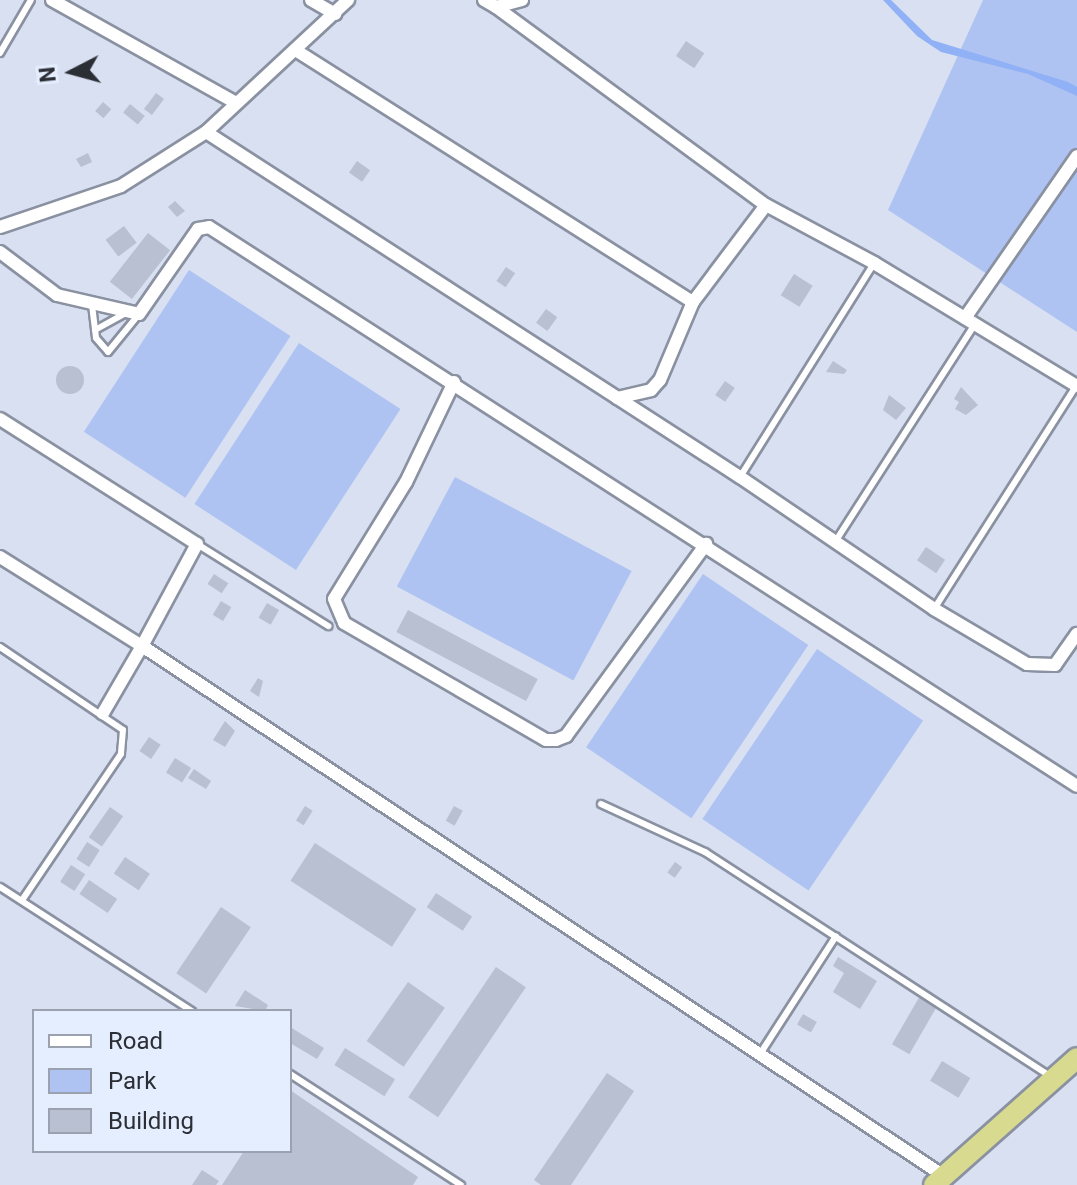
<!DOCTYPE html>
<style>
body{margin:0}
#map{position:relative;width:1077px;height:1185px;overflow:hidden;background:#d8e0f2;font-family:Roboto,sans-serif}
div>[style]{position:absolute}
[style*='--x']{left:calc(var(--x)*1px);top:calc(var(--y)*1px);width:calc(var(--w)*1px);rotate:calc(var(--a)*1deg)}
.green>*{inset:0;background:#aec3f1;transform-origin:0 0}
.water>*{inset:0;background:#91b1f6}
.building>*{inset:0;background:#b8c0d1;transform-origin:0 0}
.round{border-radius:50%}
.roads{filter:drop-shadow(2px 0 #8a91a1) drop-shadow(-2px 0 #8a91a1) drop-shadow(0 2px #8a91a1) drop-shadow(0 -2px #8a91a1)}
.service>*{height:6px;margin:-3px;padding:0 3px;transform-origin:3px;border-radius:3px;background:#fff}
.minor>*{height:12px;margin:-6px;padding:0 6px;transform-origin:6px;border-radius:6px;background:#fff}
.trunk>*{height:20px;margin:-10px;padding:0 10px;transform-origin:10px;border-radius:10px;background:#d8da90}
span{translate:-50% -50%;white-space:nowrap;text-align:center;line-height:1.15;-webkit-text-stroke:7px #e5eeff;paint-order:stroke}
.legend{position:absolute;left:32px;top:1009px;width:260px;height:144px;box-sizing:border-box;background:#e5eeff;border:2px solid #9ba1ae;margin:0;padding:10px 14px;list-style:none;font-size:24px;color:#2b2e35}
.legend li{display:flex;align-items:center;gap:16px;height:40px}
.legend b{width:40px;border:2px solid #9ba1ae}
.north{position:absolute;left:32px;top:32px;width:80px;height:80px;-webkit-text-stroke:6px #e5eeff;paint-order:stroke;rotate:264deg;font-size:22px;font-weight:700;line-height:32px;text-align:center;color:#2b2e35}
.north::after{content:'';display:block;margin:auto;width:28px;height:36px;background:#2b2e35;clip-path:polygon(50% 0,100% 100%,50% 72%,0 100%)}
</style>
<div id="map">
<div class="green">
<i style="clip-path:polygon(983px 0,1077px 0,1077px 332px,888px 210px)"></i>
<i style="left:189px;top:270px;width:121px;height:193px;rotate:33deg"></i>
<i style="left:299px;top:343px;width:121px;height:192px;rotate:33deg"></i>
<i style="left:455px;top:477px;width:200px;height:124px;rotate:28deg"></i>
<i style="left:703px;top:574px;width:127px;height:209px;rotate:34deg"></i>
<i style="left:817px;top:649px;width:128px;height:205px;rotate:34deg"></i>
</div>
<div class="water">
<i style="clip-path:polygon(883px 0,891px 0,932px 40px,1068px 82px,1077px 87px,1077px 96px,1028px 74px,941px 52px,917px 36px)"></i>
</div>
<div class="building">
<i style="left:686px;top:41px;width:22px;height:18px;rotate:34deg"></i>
<i style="left:156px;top:93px;width:10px;height:20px;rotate:37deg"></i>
<i style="left:103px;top:102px;width:11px;height:12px;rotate:41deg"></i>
<i style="left:130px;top:104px;width:19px;height:11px;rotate:39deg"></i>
<i style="clip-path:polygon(88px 153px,92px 162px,81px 167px,76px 159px)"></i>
<i style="left:357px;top:161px;width:16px;height:14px;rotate:35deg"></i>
<i style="clip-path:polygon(175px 201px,185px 211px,177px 217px,168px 207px)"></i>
<i style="left:124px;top:226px;width:21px;height:23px;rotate:53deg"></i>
<i style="left:148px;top:233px;width:28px;height:62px;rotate:38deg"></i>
<i style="left:506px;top:267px;width:11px;height:17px;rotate:34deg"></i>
<i style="left:794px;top:274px;width:22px;height:25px;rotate:32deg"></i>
<i style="left:546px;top:309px;width:14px;height:17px;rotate:36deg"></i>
<i style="clip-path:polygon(833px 361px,847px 370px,844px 374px,826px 372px)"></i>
<i class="round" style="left:56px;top:366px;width:28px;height:28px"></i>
<i style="left:725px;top:381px;width:12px;height:17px;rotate:35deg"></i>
<i style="clip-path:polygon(961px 387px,978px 405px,966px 415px,955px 409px,959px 402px,954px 399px)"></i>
<i style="clip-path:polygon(889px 395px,906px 408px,896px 420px,883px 410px)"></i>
<i style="left:926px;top:547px;width:23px;height:16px;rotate:34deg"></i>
<i style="left:214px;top:574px;width:17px;height:12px;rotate:33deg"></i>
<i style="left:221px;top:601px;width:12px;height:16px;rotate:31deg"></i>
<i style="left:267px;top:603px;width:14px;height:17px;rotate:30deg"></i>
<i style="left:408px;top:610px;width:147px;height:25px;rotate:28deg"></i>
<i style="clip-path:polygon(258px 678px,263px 681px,259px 697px,250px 691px)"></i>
<i style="clip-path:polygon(225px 721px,235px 731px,225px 747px,213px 740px)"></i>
<i style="left:149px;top:737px;width:14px;height:17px;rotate:34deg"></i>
<i style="left:175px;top:758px;width:19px;height:17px;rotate:32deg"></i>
<i style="clip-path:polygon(194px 769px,211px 781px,206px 789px,188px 778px)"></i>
<i style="left:305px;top:806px;width:9px;height:17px;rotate:32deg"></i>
<i style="left:454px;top:806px;width:10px;height:17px;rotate:29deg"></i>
<i style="left:110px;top:807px;width:16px;height:37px;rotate:35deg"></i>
<i style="left:87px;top:842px;width:15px;height:20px;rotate:32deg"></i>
<i style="left:315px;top:843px;width:121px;height:45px;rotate:33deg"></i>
<i style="left:125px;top:857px;width:30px;height:20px;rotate:34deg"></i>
<i style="left:675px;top:862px;width:9px;height:13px;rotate:36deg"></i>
<i style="left:71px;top:865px;width:17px;height:20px;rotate:33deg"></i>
<i style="left:89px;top:880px;width:34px;height:17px;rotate:34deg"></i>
<i style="left:436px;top:893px;width:43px;height:17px;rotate:33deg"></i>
<i style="left:221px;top:907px;width:36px;height:80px;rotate:34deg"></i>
<i style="clip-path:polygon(838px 957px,877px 981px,860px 1009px,833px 992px,844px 973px,833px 966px)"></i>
<i style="left:496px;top:967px;width:36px;height:157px;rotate:34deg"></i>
<i style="left:408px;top:982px;width:45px;height:72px;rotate:35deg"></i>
<i style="clip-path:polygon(245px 990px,268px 1005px,265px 1011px,235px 1006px)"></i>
<i style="left:921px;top:994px;width:20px;height:58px;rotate:30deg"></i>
<i style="left:803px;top:1014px;width:16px;height:12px;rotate:30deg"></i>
<i style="clip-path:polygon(290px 1027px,324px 1048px,317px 1059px,290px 1043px)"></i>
<i style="left:345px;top:1048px;width:59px;height:20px;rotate:32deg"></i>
<i style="left:942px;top:1061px;width:33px;height:23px;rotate:31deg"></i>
<i style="clip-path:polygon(607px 1073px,634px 1091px,571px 1185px,541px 1185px,534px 1180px)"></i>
<i style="clip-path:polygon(290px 1090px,418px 1177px,413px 1185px,222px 1185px,244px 1151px,290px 1151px)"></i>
<i style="clip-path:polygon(202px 1170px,219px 1181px,216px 1185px,192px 1185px)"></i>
</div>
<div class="roads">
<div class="service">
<i style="--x:0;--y:53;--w:61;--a:-59.7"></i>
<i style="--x:92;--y:305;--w:33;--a:83"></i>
<i style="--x:96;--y:338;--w:18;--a:49"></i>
<i style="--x:108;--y:352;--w:49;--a:-50.8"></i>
<i style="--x:95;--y:330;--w:35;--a:-29"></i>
<i style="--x:740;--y:477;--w:252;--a:-57.9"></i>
<i style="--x:835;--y:542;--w:259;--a:-57.3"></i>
<i style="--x:197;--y:544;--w:155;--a:32"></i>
<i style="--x:934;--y:609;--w:264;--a:-57.5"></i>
<i style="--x:0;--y:647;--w:148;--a:34"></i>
<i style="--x:123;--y:730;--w:24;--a:95"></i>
<i style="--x:121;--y:754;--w:176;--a:124.1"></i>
<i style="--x:601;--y:804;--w:115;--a:24.8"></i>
<i style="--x:705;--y:852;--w:414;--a:33"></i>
<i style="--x:0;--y:887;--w:229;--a:32.9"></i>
<i style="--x:760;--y:1054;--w:140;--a:-57.2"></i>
<i style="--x:290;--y:1074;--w:204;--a:33"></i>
</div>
<div class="minor">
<i style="--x:52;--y:0;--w:211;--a:29.2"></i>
<i style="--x:311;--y:0;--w:28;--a:30"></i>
<i style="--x:484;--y:0;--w:14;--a:30"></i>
<i style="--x:496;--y:7;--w:27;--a:-15"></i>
<i style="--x:496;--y:7;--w:335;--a:36.3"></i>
<i style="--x:297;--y:51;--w:469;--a:32.4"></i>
<i style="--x:206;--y:132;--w:636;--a:32.87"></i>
<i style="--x:740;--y:477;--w:235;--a:34.2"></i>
<i style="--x:934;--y:609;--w:108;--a:30.6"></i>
<i style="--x:1027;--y:664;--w:28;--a:2"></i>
<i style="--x:1055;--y:665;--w:38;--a:-55"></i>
<i style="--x:0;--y:227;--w:128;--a:-18.7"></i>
<i style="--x:121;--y:186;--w:101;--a:-32.4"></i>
<i style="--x:206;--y:132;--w:194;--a:-42.9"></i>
<i style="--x:0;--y:252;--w:71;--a:37"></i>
<i style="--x:57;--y:295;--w:84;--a:13"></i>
<i style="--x:139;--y:314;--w:103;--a:-55.2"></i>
<i style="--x:198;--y:229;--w:11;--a:-10"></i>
<i style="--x:209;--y:227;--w:1032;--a:32.78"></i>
<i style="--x:965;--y:318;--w:197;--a:-55.3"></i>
<i style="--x:454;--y:382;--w:111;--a:115.6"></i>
<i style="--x:406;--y:482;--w:137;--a:121.6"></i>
<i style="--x:334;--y:599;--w:26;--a:67"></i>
<i style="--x:344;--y:623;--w:233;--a:30.1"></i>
<i style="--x:546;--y:740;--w:10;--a:0"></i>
<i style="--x:556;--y:740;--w:11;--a:-22"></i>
<i style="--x:566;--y:736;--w:238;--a:-53.9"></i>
<i style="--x:617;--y:398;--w:35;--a:-13"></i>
<i style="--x:651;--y:390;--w:13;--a:-48"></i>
<i style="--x:660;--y:380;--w:85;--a:-67.1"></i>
<i style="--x:693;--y:302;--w:121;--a:-53"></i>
<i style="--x:766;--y:205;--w:123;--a:28.2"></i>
<i style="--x:874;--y:263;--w:237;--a:31.2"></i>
<i style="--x:0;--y:419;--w:233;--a:32.4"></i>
<i style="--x:197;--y:544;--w:116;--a:118.3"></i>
<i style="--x:142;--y:646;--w:961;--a:33.46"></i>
<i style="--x:0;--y:557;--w:168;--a:32.1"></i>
<i style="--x:142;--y:646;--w:78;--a:120.2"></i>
</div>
<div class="trunk">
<i style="--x:934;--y:1185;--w:191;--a:-41.6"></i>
</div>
</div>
<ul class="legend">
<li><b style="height:10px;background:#fff"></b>Road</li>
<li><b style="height:22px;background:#aec3f1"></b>Park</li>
<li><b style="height:22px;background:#b8c0d1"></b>Building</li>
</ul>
<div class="north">N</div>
</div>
